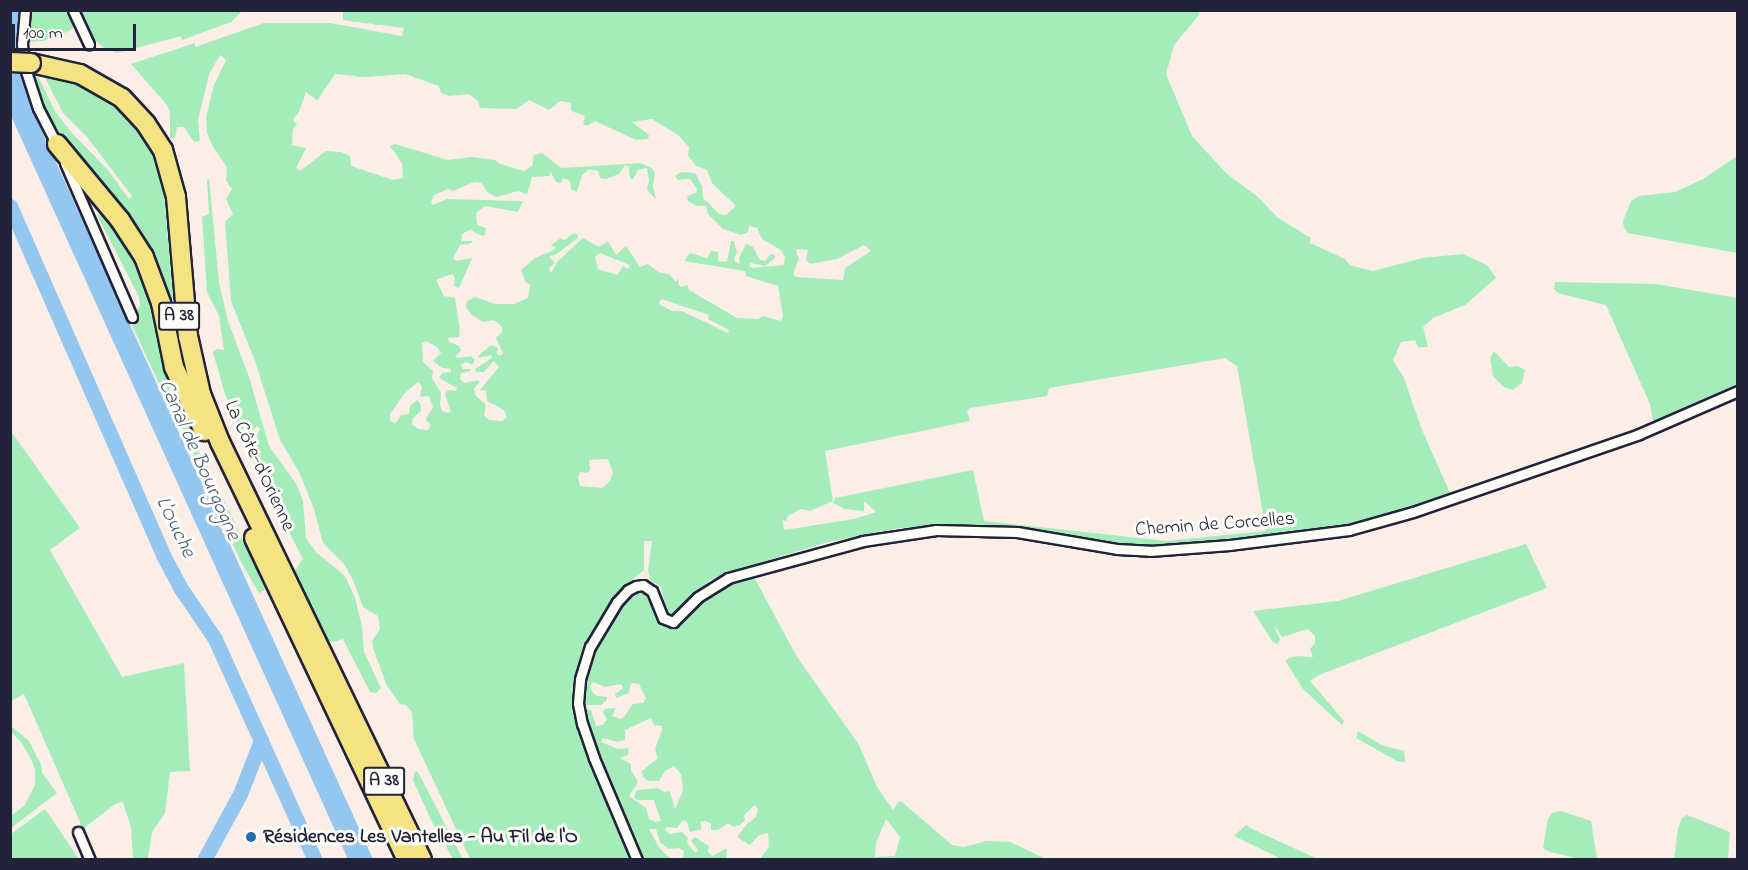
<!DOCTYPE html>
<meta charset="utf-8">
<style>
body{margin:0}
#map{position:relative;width:1748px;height:870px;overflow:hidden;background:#fbeee7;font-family:"Indie Flower",sans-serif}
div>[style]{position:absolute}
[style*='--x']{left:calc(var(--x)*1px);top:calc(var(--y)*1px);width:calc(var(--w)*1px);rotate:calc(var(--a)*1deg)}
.green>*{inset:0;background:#a4edba}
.water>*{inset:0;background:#93c7f0}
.river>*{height:15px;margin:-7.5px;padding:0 7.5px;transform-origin:7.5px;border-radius:7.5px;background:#93c7f0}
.roads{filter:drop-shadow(2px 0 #22223b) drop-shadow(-2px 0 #22223b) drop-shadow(0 2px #22223b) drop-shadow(0 -2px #22223b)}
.minor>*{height:9px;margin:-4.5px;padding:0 4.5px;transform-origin:4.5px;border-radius:4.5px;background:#fdfcf7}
.motorway>*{height:18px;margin:-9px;padding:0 9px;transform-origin:9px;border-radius:9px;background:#f4e382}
.bridges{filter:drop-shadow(2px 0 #22223b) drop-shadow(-2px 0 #22223b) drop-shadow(0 2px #22223b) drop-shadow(0 -2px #22223b)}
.motorway-bridge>*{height:18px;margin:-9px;padding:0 9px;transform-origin:9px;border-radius:9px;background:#f4e382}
.dots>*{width:16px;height:16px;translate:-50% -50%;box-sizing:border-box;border:3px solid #fdfcf7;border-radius:50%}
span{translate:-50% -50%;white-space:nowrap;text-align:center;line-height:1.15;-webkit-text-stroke:6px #fdfcf7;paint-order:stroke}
.shield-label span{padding:2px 4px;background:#fdfcf7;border:2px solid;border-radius:4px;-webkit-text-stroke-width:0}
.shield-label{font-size:18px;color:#22223b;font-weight:700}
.street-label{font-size:20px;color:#22223b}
.poi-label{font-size:20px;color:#22223b;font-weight:700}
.left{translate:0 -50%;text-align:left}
.water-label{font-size:21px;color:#4a5c7a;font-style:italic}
.frame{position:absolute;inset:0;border:12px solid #22223b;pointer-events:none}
.scale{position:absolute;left:12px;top:24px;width:124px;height:27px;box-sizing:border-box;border:3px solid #22223b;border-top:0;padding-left:8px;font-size:18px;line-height:21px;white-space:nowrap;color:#22223b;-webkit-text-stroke:4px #fdfcf7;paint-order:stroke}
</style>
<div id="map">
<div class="green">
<i style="clip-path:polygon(evenodd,343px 10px,1197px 11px,1200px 14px,1174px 45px,1166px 74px,1192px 136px,1226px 173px,1258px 197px,1278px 218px,1311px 238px,1310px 243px,1345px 259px,1350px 265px,1373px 271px,1422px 258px,1463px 254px,1487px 265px,1496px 278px,1465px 305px,1433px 318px,1423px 327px,1428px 347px,1418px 347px,1415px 340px,1401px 342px,1393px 360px,1404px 378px,1422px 430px,1450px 493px,1379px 517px,1331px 528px,1151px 547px,1004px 526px,970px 525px,900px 528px,828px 542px,736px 570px,710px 580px,670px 616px,667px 613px,661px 587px,650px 580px,648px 571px,652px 541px,644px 541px,644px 570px,615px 594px,589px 635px,576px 679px,574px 703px,577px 728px,631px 859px,470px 859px,414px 739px,412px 712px,406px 705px,400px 704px,387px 686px,373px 648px,372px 641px,380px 629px,378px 616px,363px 607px,353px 580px,344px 564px,323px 543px,314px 509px,299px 472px,280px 440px,255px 361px,231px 301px,225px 222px,233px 214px,226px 199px,232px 189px,226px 181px,227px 167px,213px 147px,207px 133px,206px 117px,214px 85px,226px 60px,220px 55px,209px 74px,198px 120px,200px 141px,194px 142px,184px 127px,177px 127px,175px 138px,170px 138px,170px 113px,167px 105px,131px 64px,195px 43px,195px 47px,264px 23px,330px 23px,402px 36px,404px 28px,343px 20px,343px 10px,335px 74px,368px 77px,405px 74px,439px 86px,441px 93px,449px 96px,469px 94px,478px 101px,480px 108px,516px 109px,529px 100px,549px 110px,560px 101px,571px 103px,571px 111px,585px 116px,583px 124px,587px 126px,595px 121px,636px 140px,648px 139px,649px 135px,632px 122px,652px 119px,678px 135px,689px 147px,688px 155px,696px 166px,707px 170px,712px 183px,736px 206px,726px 215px,719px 214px,703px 198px,702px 186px,695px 173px,681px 172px,675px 176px,678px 180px,690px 179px,697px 189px,696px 193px,687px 196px,688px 201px,697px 206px,706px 206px,708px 214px,723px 229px,741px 235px,748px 232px,749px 226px,757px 228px,762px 239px,781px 250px,785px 257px,784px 265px,752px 268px,749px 265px,751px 263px,765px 266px,775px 258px,775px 255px,771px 254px,765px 261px,760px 260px,753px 247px,746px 244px,739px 258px,740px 264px,735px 262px,734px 258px,737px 253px,734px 241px,731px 241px,727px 262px,718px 261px,718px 252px,711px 251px,707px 258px,690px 253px,684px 261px,745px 271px,746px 276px,778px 286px,783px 316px,781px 321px,763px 316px,758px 319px,737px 318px,689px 290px,687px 285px,681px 287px,678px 284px,679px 278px,676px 282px,669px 274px,658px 272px,648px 264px,640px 267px,626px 246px,616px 255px,608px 241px,599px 247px,583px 238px,558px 261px,551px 273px,549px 268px,555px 263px,549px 256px,555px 255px,577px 239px,578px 235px,574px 233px,564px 240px,561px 238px,552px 244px,551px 246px,556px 247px,554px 250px,535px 258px,521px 270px,525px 281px,530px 285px,528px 298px,514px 304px,495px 304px,475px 297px,467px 301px,466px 307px,472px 315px,483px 322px,494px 320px,502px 327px,502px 332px,496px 338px,503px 353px,500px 356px,497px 354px,498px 348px,491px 345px,478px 356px,479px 358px,491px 355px,492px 358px,475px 369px,476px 372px,484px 372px,494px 361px,499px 367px,480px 390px,486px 391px,487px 401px,504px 410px,507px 417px,502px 421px,489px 420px,484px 415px,486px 405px,475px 395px,474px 389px,480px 382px,478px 380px,465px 383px,460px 379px,461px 373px,470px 371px,471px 369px,462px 369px,461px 364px,467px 362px,472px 365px,475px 360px,471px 356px,457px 358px,455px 356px,461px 351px,459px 346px,449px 342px,448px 338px,459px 337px,460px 331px,455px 298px,444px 296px,436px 280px,452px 274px,455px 278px,454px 286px,459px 288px,472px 258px,456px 261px,453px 258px,460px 245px,470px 244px,473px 241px,461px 241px,462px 234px,471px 229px,477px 234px,483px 236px,485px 234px,486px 228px,477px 225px,476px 213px,485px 206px,518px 212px,523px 201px,447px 199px,433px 205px,431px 203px,434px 195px,448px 189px,453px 191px,474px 182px,481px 183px,488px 193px,497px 197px,518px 191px,527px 194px,532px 177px,550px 176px,550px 171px,556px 182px,561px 183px,563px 178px,570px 181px,571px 189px,577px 192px,582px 175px,589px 169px,598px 171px,600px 178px,606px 179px,619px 174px,625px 165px,629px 167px,630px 178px,633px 179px,638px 170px,647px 168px,649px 180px,647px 190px,656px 199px,653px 186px,655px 173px,652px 168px,640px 163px,561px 168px,542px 153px,534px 155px,532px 166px,524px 171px,500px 164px,495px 160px,471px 157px,448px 160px,395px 144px,390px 146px,402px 163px,403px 178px,393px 180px,351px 166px,350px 156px,341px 152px,326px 151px,300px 171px,296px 168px,306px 148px,292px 145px,293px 129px,297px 125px,293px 119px,299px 112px,306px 92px,317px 100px,319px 98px,335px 74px,343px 10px,864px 245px,871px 251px,845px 268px,843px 280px,796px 277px,793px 274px,799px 258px,796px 253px,797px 249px,808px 250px,806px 260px,810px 264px,837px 259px,864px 245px,343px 10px,600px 253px,630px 265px,628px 269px,623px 266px,617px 275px,598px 269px,595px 257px,600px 253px,343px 10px,661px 299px,709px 315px,708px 319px,729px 330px,728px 333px,682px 311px,672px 311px,659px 304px,661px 299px,343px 10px,426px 341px,437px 347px,441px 353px,433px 361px,442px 368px,451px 369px,451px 372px,442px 373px,439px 378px,457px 388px,456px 391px,448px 390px,445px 394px,451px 412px,448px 413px,442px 411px,440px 405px,441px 393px,432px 378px,433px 371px,423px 362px,422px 343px,426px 341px,343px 10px,1225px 358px,1237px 366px,1266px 531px,1166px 541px,984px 521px,973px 470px,835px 498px,833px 503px,845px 509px,864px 511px,864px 501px,876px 512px,854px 519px,784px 530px,782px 520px,786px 521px,788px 516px,801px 509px,810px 511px,833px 501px,825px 451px,970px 421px,967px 411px,970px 408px,1047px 396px,1049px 388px,1225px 358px,343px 10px,418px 382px,422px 386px,420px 397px,429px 396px,433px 407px,427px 417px,426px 420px,431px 425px,428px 430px,418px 429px,412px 424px,413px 418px,421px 411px,421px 405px,417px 400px,410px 406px,409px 414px,401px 415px,395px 424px,390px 420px,390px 414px,405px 393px,418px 382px,343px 10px,608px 459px,613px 473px,610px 481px,602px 488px,580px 486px,578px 478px,580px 472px,587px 473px,590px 470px,589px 460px,608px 459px)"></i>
<i style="clip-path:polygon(32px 11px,70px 11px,76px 24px,69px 31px,43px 41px,30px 42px,27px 37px)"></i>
<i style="clip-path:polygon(77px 11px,242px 11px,231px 22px,182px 40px,181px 36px,117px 53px,103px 47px,91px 37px)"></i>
<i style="clip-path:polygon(46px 72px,91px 88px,110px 101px,138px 129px,153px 155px,164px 194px,175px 320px,169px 322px,167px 308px,53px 130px,37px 97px,31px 78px,34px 76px,39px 78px,55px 111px,70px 131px,108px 170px,129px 199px,132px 196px,87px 137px,63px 113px,44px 76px)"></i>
<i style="clip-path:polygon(1737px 156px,1737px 253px,1628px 233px,1624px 228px,1623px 221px,1631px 201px,1639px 196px,1675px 192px,1703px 179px)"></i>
<i style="clip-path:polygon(209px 178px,219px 282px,228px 321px,249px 377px,269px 446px,297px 485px,303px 501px,306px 538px,316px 552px,345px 576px,355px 598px,362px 627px,364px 652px,381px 688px,376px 693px,370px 692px,343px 639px,334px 642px,328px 641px,294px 572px,303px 559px,253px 461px,258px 454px,257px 435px,260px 429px,257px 426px,247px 436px,242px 437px,224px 391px,213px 352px,217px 349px,224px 350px,219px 316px,207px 292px,202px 217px,209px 214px,207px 181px)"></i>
<i style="clip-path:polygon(103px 214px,113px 229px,122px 234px,145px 280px,156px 320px,156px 338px,185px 419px,254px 563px,265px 590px,259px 593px,242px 564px,193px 460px,194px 453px,175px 413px,169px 405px,130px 321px,140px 305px,139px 297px,97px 215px)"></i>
<i style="clip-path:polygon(1555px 282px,1656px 284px,1737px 298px,1737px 384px,1653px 421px,1650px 404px,1606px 305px,1558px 293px,1554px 289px)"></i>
<i style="clip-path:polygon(1494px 351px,1509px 367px,1518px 366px,1525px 370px,1522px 383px,1513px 390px,1504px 387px,1493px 376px,1490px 358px)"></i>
<i style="clip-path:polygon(10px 430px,80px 528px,50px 550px,122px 677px,184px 663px,190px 771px,170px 772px,165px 813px,152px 832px,148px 859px,133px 859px,131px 828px,123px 802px,115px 804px,83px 829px,24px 694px,11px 701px)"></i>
<i style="clip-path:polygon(1526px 544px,1547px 588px,1319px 675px,1310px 681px,1344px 721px,1342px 725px,1303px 689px,1286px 662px,1287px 659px,1297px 656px,1313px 657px,1310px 649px,1315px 643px,1315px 636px,1308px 629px,1282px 637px,1274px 625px,1280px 640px,1277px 644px,1272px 641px,1253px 611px,1338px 601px)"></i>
<i style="clip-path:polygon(evenodd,749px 576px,754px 577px,797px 657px,859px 745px,877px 787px,893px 810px,898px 802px,901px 801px,952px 845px,963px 847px,986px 841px,1010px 842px,1046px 859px,760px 859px,769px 847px,768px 833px,759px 835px,750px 845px,737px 837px,746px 825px,756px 817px,758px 810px,755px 805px,744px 815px,745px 820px,740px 825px,733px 827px,728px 823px,718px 830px,711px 830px,711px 823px,704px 821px,700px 822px,702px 829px,690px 832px,687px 822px,683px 820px,677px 828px,667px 827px,665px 830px,670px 834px,682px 832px,688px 838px,687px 843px,695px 853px,698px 850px,691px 841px,695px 837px,709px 846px,708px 852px,712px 856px,725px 849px,727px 850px,726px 859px,683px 859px,684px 851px,679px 848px,668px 849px,660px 842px,656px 829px,649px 829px,660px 849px,671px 859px,642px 859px,597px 754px,583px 714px,585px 709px,591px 710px,596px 726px,602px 725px,607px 720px,603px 712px,605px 709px,616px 708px,612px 716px,620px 719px,624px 717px,633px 704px,643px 703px,646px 698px,639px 684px,631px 683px,629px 693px,616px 698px,615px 694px,623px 688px,621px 684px,605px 687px,593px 682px,590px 686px,592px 692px,597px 696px,607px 697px,607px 700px,601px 705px,585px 705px,583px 692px,588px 667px,609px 624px,621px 606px,638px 593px,645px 594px,664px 625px,676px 628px,709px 594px,725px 584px,749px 576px,651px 718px,654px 725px,662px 726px,662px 730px,655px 749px,658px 758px,642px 771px,643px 777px,648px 781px,659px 781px,665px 771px,674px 766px,681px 774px,683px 790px,675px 809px,670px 791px,665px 792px,657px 788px,637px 790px,634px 797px,637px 800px,654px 800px,661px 821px,655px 822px,649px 819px,646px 808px,629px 796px,638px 782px,631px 770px,631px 764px,620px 758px,628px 755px,629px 748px,618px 749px,601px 742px,603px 738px,618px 742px,625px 740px,625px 730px,651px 718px,749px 576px,886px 819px,900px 837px,895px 856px,875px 857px,876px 843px,886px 819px)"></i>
<i style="clip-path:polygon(11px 726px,29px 741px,41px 765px,42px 773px,57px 793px,11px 828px,11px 816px,25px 805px,35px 785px,35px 769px,30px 757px,21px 742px,11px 732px)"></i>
<i style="clip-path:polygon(1358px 731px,1381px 745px,1404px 751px,1405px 762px,1397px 761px,1356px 738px)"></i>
<i style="clip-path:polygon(415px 771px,418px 772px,463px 859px,453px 859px,432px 822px,413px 780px)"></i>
<i style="clip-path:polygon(45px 809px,79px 859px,11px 859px,11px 834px)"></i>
<i style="clip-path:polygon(1561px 811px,1591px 821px,1597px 859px,1580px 859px,1550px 852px,1543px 848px,1548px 819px,1552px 813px)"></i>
<i style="clip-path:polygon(1687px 815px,1730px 832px,1728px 859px,1674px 859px,1678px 828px,1682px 818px)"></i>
<i style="clip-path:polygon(1246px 825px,1252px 829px,1318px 859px,1281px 859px,1234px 836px)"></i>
</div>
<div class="water">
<i style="clip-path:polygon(10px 11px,20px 11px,19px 69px,34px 114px,373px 859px,348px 859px,11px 116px)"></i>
</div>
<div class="river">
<i style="--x:10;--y:206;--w:381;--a:66.3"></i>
<i style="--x:163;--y:555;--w:40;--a:62"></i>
<i style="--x:182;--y:590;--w:59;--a:56"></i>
<i style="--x:215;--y:639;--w:243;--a:65.7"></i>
<i style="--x:204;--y:860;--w:75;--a:-61.4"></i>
<i style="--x:240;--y:794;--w:58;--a:-68.7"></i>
</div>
<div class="roads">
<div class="minor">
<i style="--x:25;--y:10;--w:34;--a:95"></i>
<i style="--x:22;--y:44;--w:21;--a:85"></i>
<i style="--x:24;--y:65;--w:45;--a:72"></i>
<i style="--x:38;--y:108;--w:44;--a:62.9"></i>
<i style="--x:73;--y:10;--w:38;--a:65"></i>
<i style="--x:65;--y:163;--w:168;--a:66.5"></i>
<i style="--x:78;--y:832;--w:30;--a:67"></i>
<i style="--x:637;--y:860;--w:111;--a:-112.9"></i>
<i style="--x:594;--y:758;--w:36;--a:-109"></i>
<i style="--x:582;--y:724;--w:21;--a:-101"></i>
<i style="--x:578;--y:703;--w:24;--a:-85"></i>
<i style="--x:580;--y:679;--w:34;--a:-73"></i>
<i style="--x:590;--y:647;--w:52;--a:-59"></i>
<i style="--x:617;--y:602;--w:16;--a:-47"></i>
<i style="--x:628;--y:590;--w:9;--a:-27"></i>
<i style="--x:636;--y:586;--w:7;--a:-8"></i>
<i style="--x:643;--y:585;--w:11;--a:34"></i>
<i style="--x:652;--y:591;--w:29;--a:68"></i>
<i style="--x:663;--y:618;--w:11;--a:22"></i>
<i style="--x:673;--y:622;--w:35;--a:-45"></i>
<i style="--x:698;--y:597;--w:36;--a:-32"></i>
<i style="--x:728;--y:578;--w:140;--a:-15.3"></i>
<i style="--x:863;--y:541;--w:74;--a:-8.6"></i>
<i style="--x:936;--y:530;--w:81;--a:1.4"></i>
<i style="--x:1017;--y:532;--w:101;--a:9.6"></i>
<i style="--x:1117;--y:549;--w:33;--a:3"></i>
<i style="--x:1150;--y:551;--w:80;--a:-4.3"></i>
<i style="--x:1230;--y:545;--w:120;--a:-7.2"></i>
<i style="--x:1349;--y:530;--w:66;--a:-15.7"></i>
<i style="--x:1413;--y:512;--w:239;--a:-19"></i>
<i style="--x:1639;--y:434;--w:108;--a:-23.5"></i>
</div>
<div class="motorway">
<i style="--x:31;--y:63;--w:50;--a:12.7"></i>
<i style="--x:80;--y:74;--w:48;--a:29.7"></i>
<i style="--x:122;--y:98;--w:35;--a:47"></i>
<i style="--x:146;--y:124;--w:31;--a:57"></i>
<i style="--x:163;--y:150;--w:49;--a:74.5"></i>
<i style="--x:176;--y:197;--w:140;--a:85.1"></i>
<i style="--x:188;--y:336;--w:59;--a:77.4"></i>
<i style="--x:201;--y:394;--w:52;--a:68.4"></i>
<i style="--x:220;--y:442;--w:464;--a:64.2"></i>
<i style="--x:57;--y:144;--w:99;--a:50.3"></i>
<i style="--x:120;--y:220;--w:44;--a:57"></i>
<i style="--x:144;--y:257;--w:49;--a:69.7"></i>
<i style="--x:161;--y:303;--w:65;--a:78.5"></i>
<i style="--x:174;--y:367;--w:71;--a:64.9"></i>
<i style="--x:254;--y:538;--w:357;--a:64.6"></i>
</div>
</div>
<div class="bridges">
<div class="motorway-bridge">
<i style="--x:10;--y:62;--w:21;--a:3"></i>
</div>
</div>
<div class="dots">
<i style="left:251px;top:837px;background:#1f6fb2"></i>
</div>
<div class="shield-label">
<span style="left:179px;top:316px">A 38</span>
<span style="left:384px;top:781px">A 38</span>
</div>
<div class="street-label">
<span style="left:259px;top:466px;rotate:65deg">La Côte-d'Orienne</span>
<span style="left:1215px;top:525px;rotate:-4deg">Chemin de Corcelles</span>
</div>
<div class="poi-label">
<span class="left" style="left:263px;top:837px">Résidences Les Vantelles - Au Fil de l'O</span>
</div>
<div class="water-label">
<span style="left:199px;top:460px;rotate:66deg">Canal de Bourgogne</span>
<span style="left:175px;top:527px;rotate:64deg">L'Ouche</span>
</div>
<div class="frame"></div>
<div class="scale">100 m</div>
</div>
